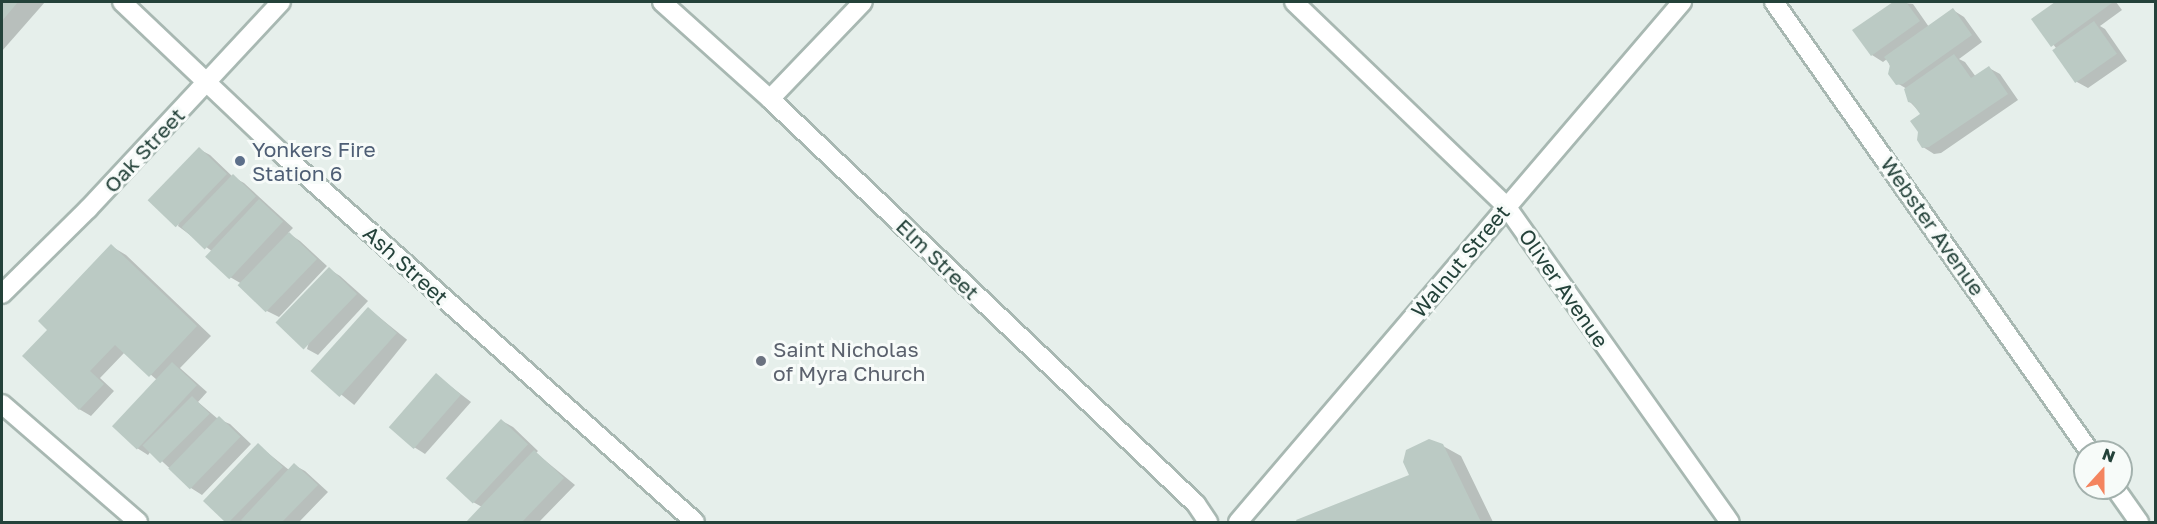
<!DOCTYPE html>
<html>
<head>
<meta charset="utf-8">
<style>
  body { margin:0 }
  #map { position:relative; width:2157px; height:524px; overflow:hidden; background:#e6efeb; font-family:"Golos Text",sans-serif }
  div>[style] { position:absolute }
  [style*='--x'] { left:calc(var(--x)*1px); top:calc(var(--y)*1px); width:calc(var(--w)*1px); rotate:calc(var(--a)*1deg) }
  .shadow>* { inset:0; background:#0003; transform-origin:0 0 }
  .building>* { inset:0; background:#bbcac4; transform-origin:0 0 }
  .roads { filter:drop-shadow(2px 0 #a8b8b2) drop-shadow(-2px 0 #a8b8b2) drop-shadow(0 2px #a8b8b2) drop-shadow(0 -2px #a8b8b2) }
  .street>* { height:18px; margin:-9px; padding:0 9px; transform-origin:9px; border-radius:9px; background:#fff }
  .secondary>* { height:18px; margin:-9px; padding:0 9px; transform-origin:9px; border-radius:9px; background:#fff }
  .dots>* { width:16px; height:16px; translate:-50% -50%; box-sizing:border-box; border:3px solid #f7fbf9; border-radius:50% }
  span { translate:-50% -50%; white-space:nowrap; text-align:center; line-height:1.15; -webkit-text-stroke:6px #f7fbf9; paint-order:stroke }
  .service-label { font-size:21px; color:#4e5e75 }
  .left { translate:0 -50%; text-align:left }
  .street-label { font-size:21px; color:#24423a }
  .worship-label { font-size:21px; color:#5b616d }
  .frame { position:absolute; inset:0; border:3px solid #24423a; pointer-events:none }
  .north { position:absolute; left:2073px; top:440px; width:60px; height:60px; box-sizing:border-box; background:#f7fbf9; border:2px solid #a3b1ad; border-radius:50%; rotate:21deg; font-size:16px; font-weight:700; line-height:24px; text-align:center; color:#24423a }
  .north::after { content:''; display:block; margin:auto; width:21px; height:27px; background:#f4845f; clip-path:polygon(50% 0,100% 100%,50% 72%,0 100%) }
</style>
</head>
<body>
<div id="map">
  <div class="shadow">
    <i style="clip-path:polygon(2px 2px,45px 2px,2px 51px)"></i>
    <i style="clip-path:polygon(1896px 2px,1913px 4px,1929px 27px,1953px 10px,1964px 17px,1982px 42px,1959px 59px,1965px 62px,1976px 77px,1989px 68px,2000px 74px,2018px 100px,1941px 153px,1934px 154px,1923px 147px,1922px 114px,1909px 101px,1907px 89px,1897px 83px,1887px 59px,1883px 62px,1872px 55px,1854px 31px)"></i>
    <i style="clip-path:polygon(2058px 2px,2116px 2px,2122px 10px,2100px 26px,2105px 29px,2127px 61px,2088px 88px,2077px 82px,2054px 50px,2056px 48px,2033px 19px)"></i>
    <i style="clip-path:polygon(199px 149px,210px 155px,233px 177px,244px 183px,293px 228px,288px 233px,300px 241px,327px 266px,279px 317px,267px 311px,242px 284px,230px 277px,213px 252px,178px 226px)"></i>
    <i style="clip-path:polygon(111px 246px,126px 255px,211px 336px,180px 368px,207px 392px,198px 402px,218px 419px,230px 424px,251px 444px,202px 495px,191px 488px,151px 451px,148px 455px,137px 448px,113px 426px,157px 380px,125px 352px,100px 378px,114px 391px,91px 416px,79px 409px,49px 330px)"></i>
    <i style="clip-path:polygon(329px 269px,340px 276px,368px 301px,318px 355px,307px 349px)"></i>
    <i style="left:369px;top:309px;width:49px;height:84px;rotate:39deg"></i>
    <i style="clip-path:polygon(436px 375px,471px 402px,425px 454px,414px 447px)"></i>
    <i style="clip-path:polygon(502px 421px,513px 427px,538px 451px,536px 453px,575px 485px,539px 522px,468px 522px,482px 507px,473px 502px)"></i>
    <i style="clip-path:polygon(258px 445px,289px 470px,294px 465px,305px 471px,328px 492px,299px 522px,228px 522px,205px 501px)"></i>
    <i style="clip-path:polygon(1443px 446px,1461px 456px,1493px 522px,1299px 522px,1411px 476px)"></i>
  </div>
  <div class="building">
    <i style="clip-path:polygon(2px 2px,18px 2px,2px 21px)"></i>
    <i style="clip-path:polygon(1893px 2px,1906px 2px,1920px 21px,1871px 56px,1852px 30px)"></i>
    <i style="clip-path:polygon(2055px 2px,2110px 2px,2112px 3px,2051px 47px,2031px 19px)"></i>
    <i style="clip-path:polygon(1953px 8px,1972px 35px,1903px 84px,1896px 85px,1888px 74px,1890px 65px,1884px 57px)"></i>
    <i style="left:2094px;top:21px;width:40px;height:51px;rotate:55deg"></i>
    <i style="clip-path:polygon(1954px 54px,1971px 78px,1989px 66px,2008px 94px,1929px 147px,1922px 148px,1917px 140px,1918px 132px,1910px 121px,1920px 114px,1912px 103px,1908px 102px,1904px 89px)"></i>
    <i style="left:199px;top:147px;width:39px;height:74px;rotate:44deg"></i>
    <i style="left:233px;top:174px;width:32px;height:74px;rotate:44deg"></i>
    <i style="left:259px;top:199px;width:33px;height:79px;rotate:43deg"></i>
    <i style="left:289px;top:232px;width:39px;height:74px;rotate:44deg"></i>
    <i style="clip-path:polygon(111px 244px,197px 326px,149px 377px,115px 345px,90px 371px,104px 384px,79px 410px,22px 356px,47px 330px,38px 321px)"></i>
    <i style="left:329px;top:267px;width:39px;height:77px;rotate:44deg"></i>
    <i style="left:368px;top:307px;width:39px;height:86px;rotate:42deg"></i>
    <i style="left:172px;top:362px;width:34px;height:88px;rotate:43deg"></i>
    <i style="left:436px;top:373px;width:33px;height:72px;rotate:41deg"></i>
    <i style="left:192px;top:396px;width:25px;height:70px;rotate:45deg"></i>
    <i style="left:219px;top:416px;width:30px;height:73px;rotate:44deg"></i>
    <i style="left:501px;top:419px;width:37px;height:81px;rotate:43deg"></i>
    <i style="clip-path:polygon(1429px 439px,1443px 444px,1481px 522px,1297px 522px,1296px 520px,1409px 475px,1403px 462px,1406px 450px)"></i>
    <i style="clip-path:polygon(258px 443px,283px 467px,229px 522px,225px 522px,203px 501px)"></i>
    <i style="clip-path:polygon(534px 450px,564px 478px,522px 522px,466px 522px)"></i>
    <i style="clip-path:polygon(294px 463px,318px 485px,282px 522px,244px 522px,241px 520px)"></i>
  </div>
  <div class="roads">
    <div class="street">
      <i style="--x:122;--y:2;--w:221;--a:43.5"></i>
      <i style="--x:282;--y:154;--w:553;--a:41.7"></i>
      <i style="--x:1294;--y:2;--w:294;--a:43.9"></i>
      <i style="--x:1506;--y:206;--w:387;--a:54.7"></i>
      <i style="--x:1774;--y:2;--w:550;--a:54.92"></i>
      <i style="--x:770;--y:99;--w:134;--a:-46.2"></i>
      <i style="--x:2;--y:294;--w:121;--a:-44.7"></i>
      <i style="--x:88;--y:209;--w:283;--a:-47"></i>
      <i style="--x:2;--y:404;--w:180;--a:40.9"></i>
      <i style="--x:2115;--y:488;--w:42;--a:54.8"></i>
    </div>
    <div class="secondary">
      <i style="--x:662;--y:2;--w:145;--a:41.9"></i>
      <i style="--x:770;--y:99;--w:588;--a:43.55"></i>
      <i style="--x:1196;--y:504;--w:22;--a:56"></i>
      <i style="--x:1238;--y:522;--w:684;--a:-49.51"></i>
    </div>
  </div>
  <div class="dots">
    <i style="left:240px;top:161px;background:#5c6f8a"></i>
    <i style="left:761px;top:361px;background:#6b7280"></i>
  </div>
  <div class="service-label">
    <span class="left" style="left:252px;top:161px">Yonkers Fire<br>Station 6</span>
  </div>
  <div class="street-label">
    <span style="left:144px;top:150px;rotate:-47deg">Oak Street</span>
    <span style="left:1933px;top:226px;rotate:55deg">Webster Avenue</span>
    <span style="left:938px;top:259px;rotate:44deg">Elm Street</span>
    <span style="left:1460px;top:261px;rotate:-50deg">Walnut Street</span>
    <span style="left:406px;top:265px;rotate:42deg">Ash Street</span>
    <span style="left:1564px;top:288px;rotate:55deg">Oliver Avenue</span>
  </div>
  <div class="worship-label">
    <span class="left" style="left:773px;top:361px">Saint Nicholas<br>of Myra Church</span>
  </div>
  <div class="frame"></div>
  <div class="north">N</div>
</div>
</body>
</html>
